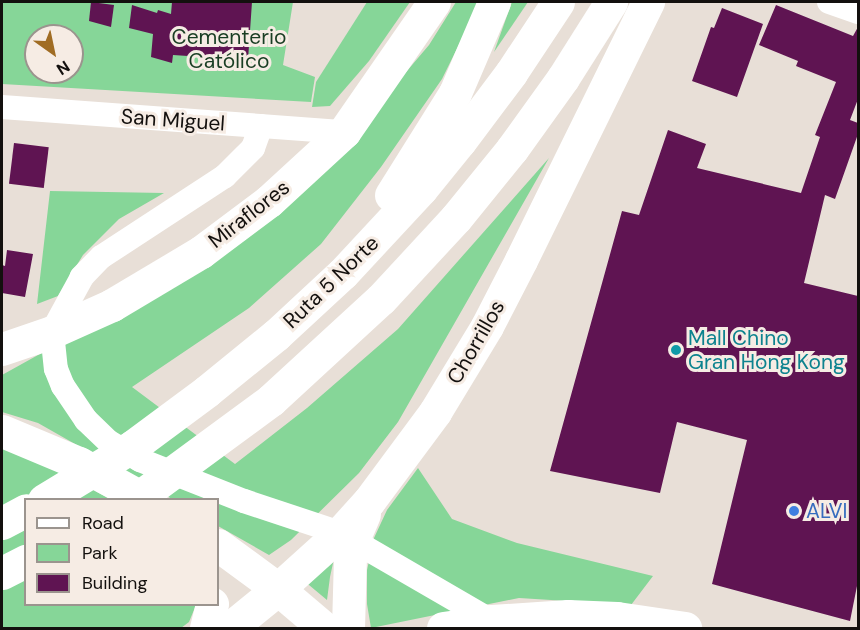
<!DOCTYPE html>
<html>
<head>
<meta charset="utf-8">
<style>
  body { margin:0 }
  #map { position:relative; width:860px; height:630px; overflow:hidden; background:#e8dfd7; font-family:"DM Sans",sans-serif }
  div>[style] { position:absolute }
  [style*='--x'] { left:calc(var(--x)*1px); top:calc(var(--y)*1px); width:calc(var(--w)*1px); rotate:calc(var(--a)*1deg) }
  .green>* { inset:0; background:#86d698 }
  .building>* { inset:0; background:#5f1452; transform-origin:0 0 }
  .street>* { height:24px; margin:-12px; padding:0 12px; transform-origin:12px; border-radius:12px; background:#fff }
  .secondary>* { height:33px; margin:-16.5px; padding:0 16.5px; transform-origin:16.5px; border-radius:16.5px; background:#fff }
  .highway>* { height:33px; margin:-16.5px; padding:0 16.5px; transform-origin:16.5px; border-radius:16.5px; background:#fff }
  .dots>* { width:16px; height:16px; translate:-50% -50%; box-sizing:border-box; border:3px solid #f6ece4; border-radius:50% }
  span { translate:-50% -50%; white-space:nowrap; text-align:center; line-height:1.15; -webkit-text-stroke:6px #f6ece4; paint-order:stroke }
  .park-label { font-size:21px; color:#193e23 }
  .street-label { font-size:21px; color:#13100e }
  .culture-label { font-size:21px; color:#0d838f }
  .left { translate:0 -50%; text-align:left }
  .shop-label { font-size:21px; color:#366cbe }
  .frame { position:absolute; inset:0; border:3px solid #13100e; pointer-events:none }
  .legend { position:absolute; left:24px; top:498px; width:195px; height:108px; box-sizing:border-box; background:#f6ece4; border:2px solid #9b948e; margin:0; padding:8px 10px; list-style:none; font-size:18px; color:#13100e }
  .legend li { display:flex; align-items:center; gap:12px; height:30px }
  .legend b { width:30px; border:2px solid #9b948e }
  .north { position:absolute; left:24px; top:24px; width:60px; height:60px; box-sizing:border-box; background:#f6ece4; border:2px solid #9b948e; border-radius:50%; rotate:147deg; font-size:16px; font-weight:700; line-height:24px; text-align:center; color:#13100e }
  .north::after { content:''; display:block; margin:auto; width:21px; height:27px; background:#a06c23; clip-path:polygon(50% 0,100% 100%,50% 72%,0 100%) }
</style>
</head>
<body>
<div id="map">
  <div class="green">
    <i style="clip-path:polygon(evenodd,2px 2px,293px 2px,283px 65px,315px 77px,311px 102px,2px 84px,2px 2px,36px 36px,72px 36px,72px 72px,36px 72px,36px 36px)"></i>
    <i style="clip-path:polygon(367px 2px,410px 2px,369px 61px,330px 106px,312px 107px,316px 82px)"></i>
    <i style="clip-path:polygon(456px 2px,480px 2px,442px 79px,381px 167px,321px 244px,249px 308px,132px 387px,235px 464px,307px 408px,398px 329px,549px 158px,398px 422px,359px 473px,291px 540px,269px 555px,218px 526px,218px 500px,172px 499px,38px 423px,2px 412px,2px 375px,103px 319px,362px 124px,429px 45px)"></i>
    <i style="clip-path:polygon(512px 2px,528px 2px,494px 52px)"></i>
    <i style="clip-path:polygon(50px 191px,164px 193px,119px 219px,83px 255px,58px 296px,37px 304px)"></i>
    <i style="clip-path:polygon(2px 447px,63px 474px,110px 499px,26px 500px,26px 604px,196px 605px,189px 622px,181px 628px,2px 628px)"></i>
    <i style="clip-path:polygon(418px 468px,452px 519px,517px 543px,653px 576px,631px 605px,519px 598px,371px 628px,367px 604px,367px 570px,374px 538px,387px 510px)"></i>
    <i style="clip-path:polygon(335px 554px,330px 577px,327px 600px,303px 580px)"></i>
  </div>
  <div class="building">
    <i style="clip-path:polygon(91px 2px,114px 5px,111px 27px,89px 21px)"></i>
    <i style="clip-path:polygon(172px 2px,252px 2px,248px 60px,173px 55px,172px 63px,151px 57px,153px 34px,129px 28px,132px 5px,157px 13px,158px 10px,171px 14px)"></i>
    <i style="clip-path:polygon(776px 5px,853px 36px,858px 27px,858px 99px,850px 120px,858px 123px,858px 134px,835px 199px,825px 195px,804px 283px,858px 296px,858px 581px,850px 621px,712px 584px,747px 440px,677px 422px,660px 493px,550px 471px,622px 211px,639px 215px,668px 130px,706px 144px,697px 168px,801px 193px,820px 137px,815px 135px,836px 82px,796px 66px,798px 61px,759px 45px)"></i>
    <i style="clip-path:polygon(722px 8px,763px 24px,737px 97px,692px 81px,711px 27px,714px 28px)"></i>
    <i style="left:14px;top:143px;width:35px;height:41px;rotate:7deg"></i>
    <i style="clip-path:polygon(7px 250px,33px 254px,25px 297px,2px 293px,2px 265px,5px 266px)"></i>
  </div>
  <div class="street">
    <i style="--x:829;--y:2;--w:31;--a:19"></i>
    <i style="--x:2;--y:107;--w:343;--a:4.2"></i>
    <i style="--x:261;--y:126;--w:23;--a:110"></i>
    <i style="--x:253;--y:148;--w:40;--a:135"></i>
    <i style="--x:225;--y:176;--w:148;--a:146.8"></i>
    <i style="--x:101;--y:257;--w:28;--a:134"></i>
    <i style="--x:82;--y:277;--w:63;--a:118.6"></i>
    <i style="--x:52;--y:332;--w:37;--a:84"></i>
    <i style="--x:56;--y:369;--w:18;--a:68"></i>
    <i style="--x:63;--y:386;--w:41;--a:55.9"></i>
    <i style="--x:86;--y:420;--w:32;--a:44"></i>
    <i style="--x:109;--y:442;--w:36;--a:30"></i>
    <i style="--x:140;--y:460;--w:112;--a:21.5"></i>
    <i style="--x:244;--y:501;--w:101;--a:18.4"></i>
    <i style="--x:340;--y:533;--w:176;--a:30.1"></i>
  </div>
  <div class="secondary">
    <i style="--x:2;--y:349;--w:53;--a:-18.8"></i>
    <i style="--x:52;--y:332;--w:66;--a:-24.2"></i>
    <i style="--x:112;--y:305;--w:104;--a:-30.8"></i>
    <i style="--x:201;--y:252;--w:85;--a:-36.9"></i>
    <i style="--x:269;--y:201;--w:102;--a:-42.6"></i>
    <i style="--x:344;--y:132;--w:158;--a:-55.3"></i>
    <i style="--x:2;--y:431;--w:83;--a:22.6"></i>
    <i style="--x:79;--y:463;--w:77;--a:28.9"></i>
    <i style="--x:218;--y:545;--w:74;--a:36.3"></i>
    <i style="--x:278;--y:589;--w:60;--a:40.3"></i>
    <i style="--x:206;--y:628;--w:25;--a:-76"></i>
    <i style="--x:230;--y:628;--w:62;--a:-39.1"></i>
    <i style="--x:278;--y:589;--w:84;--a:-42.1"></i>
    <i style="--x:340;--y:533;--w:43;--a:-47.8"></i>
    <i style="--x:369;--y:501;--w:111;--a:-53.4"></i>
    <i style="--x:435;--y:412;--w:100;--a:-58.8"></i>
    <i style="--x:487;--y:326;--w:74;--a:-62.7"></i>
    <i style="--x:521;--y:260;--w:288;--a:-63.8"></i>
    <i style="--x:348;--y:628;--w:70;--a:-88.4"></i>
    <i style="--x:350;--y:558;--w:18;--a:-81"></i>
    <i style="--x:353;--y:540;--w:28;--a:-67"></i>
    <i style="--x:443;--y:628;--w:49;--a:-8.1"></i>
    <i style="--x:492;--y:621;--w:76;--a:-3.8"></i>
    <i style="--x:568;--y:616;--w:49;--a:2.3"></i>
    <i style="--x:617;--y:618;--w:69;--a:8.4"></i>
  </div>
  <div class="highway">
    <i style="--x:391;--y:195;--w:120;--a:-57.9"></i>
    <i style="--x:455;--y:93;--w:99;--a:-66.8"></i>
    <i style="--x:44;--y:500;--w:104;--a:-31.2"></i>
    <i style="--x:133;--y:446;--w:92;--a:-36.6"></i>
    <i style="--x:207;--y:391;--w:89;--a:-39.1"></i>
    <i style="--x:276;--y:335;--w:91;--a:-42.8"></i>
    <i style="--x:343;--y:273;--w:115;--a:-47.1"></i>
    <i style="--x:421;--y:189;--w:62;--a:-50.9"></i>
    <i style="--x:460;--y:141;--w:85;--a:-53.1"></i>
    <i style="--x:511;--y:73;--w:85;--a:-56.5"></i>
    <i style="--x:135;--y:500;--w:169;--a:-36.3"></i>
    <i style="--x:271;--y:400;--w:149;--a:-42.6"></i>
    <i style="--x:381;--y:299;--w:110;--a:-47.2"></i>
    <i style="--x:456;--y:218;--w:89;--a:-50.9"></i>
    <i style="--x:512;--y:149;--w:87;--a:-54.3"></i>
    <i style="--x:563;--y:78;--w:90;--a:-57.7"></i>
    <i style="--x:2;--y:523;--w:27;--a:-28"></i>
    <i style="--x:2;--y:573;--w:27;--a:-27"></i>
  </div>
  <div class="dots">
    <i style="left:676px;top:350px;background:#0f9aa8"></i>
    <i style="left:794px;top:511px;background:#3f7fe0"></i>
  </div>
  <div class="park-label">
    <span style="left:229px;top:49px">Cementerio<br>Católico</span>
  </div>
  <div class="street-label">
    <span style="left:173px;top:120px;rotate:4deg">San Miguel</span>
    <span style="left:249px;top:214px;rotate:-38deg">Miraflores</span>
    <span style="left:331px;top:282px;rotate:-44deg">Ruta 5 Norte</span>
    <span style="left:476px;top:342px;rotate:-60deg">Chorrillos</span>
  </div>
  <div class="culture-label">
    <span class="left" style="left:688px;top:350px">Mall Chino<br>Gran Hong Kong</span>
  </div>
  <div class="shop-label">
    <span class="left" style="left:806px;top:511px">ALVI</span>
  </div>
  <div class="frame"></div>
  <ul class="legend">
  <li><b style="height:8px;background:#fff"></b>Road</li>
  <li><b style="height:16px;background:#86d698"></b>Park</li>
  <li><b style="height:16px;background:#5f1452"></b>Building</li>
  </ul>
  <div class="north">N</div>
</div>
</body>
</html>
